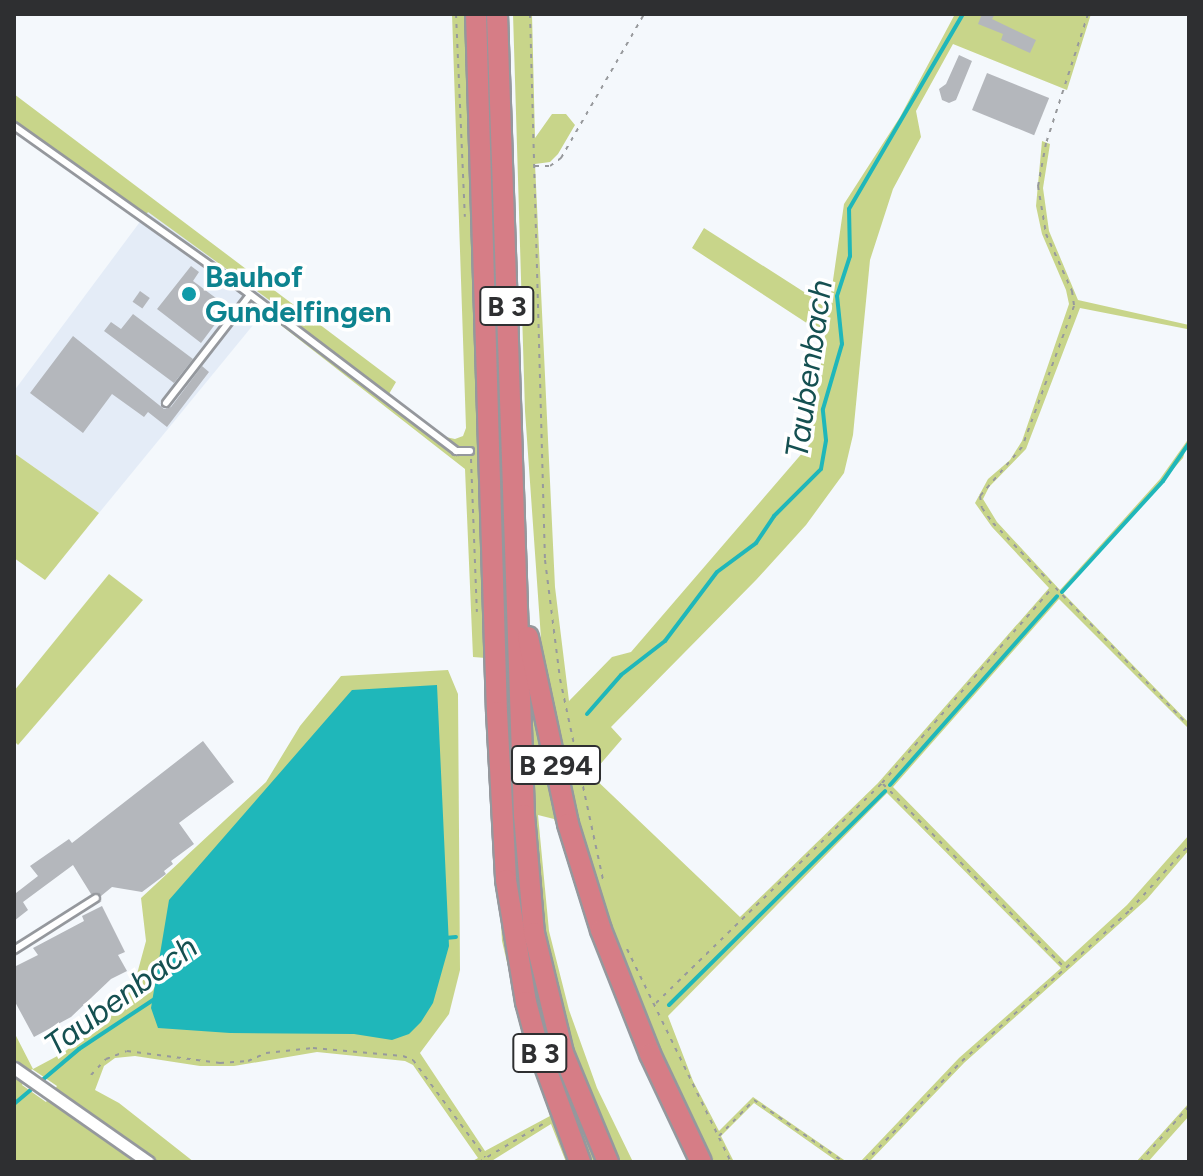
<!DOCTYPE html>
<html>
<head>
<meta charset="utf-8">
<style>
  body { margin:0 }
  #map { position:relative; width:1203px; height:1176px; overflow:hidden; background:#f4f8fc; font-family:Figtree,sans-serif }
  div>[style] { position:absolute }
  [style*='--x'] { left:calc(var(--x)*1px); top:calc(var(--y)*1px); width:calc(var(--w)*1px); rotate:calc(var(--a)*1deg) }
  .built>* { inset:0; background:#e4ecf7 }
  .green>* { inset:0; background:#c8d58a }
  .water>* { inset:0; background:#1fb7ba }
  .stream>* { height:4px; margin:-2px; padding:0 2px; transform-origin:2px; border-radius:2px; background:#1fb7ba }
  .building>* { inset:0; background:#b4b7bc; transform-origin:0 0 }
  .path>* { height:2px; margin-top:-1px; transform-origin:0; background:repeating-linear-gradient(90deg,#97999c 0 4px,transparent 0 10px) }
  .roads { filter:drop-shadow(2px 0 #95989d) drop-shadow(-2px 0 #95989d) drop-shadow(0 2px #95989d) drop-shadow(0 -2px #95989d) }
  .lane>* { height:6px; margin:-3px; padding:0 3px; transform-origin:3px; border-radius:3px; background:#fff }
  .street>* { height:11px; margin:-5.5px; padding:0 5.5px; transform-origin:5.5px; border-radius:5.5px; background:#fff }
  .highway>* { height:20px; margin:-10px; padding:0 10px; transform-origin:10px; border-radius:10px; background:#d67d86 }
  .dots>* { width:22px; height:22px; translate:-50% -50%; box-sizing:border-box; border:4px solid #fff; border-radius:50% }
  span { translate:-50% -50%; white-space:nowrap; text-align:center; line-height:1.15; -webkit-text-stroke:7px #fff; paint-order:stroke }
  .shield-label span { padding:2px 6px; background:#fff; border:2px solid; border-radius:6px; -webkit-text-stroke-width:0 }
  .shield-label { font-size:28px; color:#2e2f31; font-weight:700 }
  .culture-label { font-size:30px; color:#0d838f; font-weight:700 }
  .left { translate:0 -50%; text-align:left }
  .water-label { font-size:32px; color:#155051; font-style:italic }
  .frame { position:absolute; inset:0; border:16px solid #2e2f31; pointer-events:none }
</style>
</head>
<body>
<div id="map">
  <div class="built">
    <i style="clip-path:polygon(148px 211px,272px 302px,99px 513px,14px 453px,14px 391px)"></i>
  </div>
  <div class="green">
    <i style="clip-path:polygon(evenodd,452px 14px,467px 14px,513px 890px,482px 14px,489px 14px,525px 670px,543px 667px,525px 411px,513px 14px,532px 14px,535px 138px,552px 114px,566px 114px,575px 125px,558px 154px,550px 162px,535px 164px,555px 587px,569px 701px,612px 657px,631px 652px,810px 444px,825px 335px,692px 248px,704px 228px,829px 308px,844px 204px,900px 117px,955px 14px,1091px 14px,1067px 90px,953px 44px,916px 111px,921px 137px,893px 189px,870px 260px,853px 435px,844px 473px,806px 525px,756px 580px,611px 727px,622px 739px,591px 775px,740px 917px,878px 783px,1049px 588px,992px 527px,975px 503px,988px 479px,1010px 460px,1022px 441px,1069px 304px,1066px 290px,1042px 234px,1036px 206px,1042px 141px,1050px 144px,1043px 188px,1049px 231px,1078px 300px,1189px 325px,1189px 335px,1187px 329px,1080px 308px,1026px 449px,989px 487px,983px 499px,997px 522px,1060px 590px,1160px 479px,1189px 438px,1183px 458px,1063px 593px,1189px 723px,1189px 729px,1059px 599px,893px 787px,1065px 962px,1127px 905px,1189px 835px,1189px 850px,1147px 899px,964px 1063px,869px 1162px,860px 1162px,959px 1058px,1061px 968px,887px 793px,668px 1016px,693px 1081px,719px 1131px,753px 1097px,847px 1162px,838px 1162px,754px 1103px,721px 1136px,734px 1162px,689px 1162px,613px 991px,554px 819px,538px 815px,549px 931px,569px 1010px,597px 1088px,633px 1162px,566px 1162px,551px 1124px,490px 1162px,471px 1162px,478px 1158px,413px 1065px,405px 1061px,317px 1052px,234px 1066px,200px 1066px,135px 1056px,115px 1058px,104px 1066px,95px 1090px,119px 1103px,194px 1162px,14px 1162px,14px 1032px,33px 1069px,63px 1053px,114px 1013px,134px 985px,146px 941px,141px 898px,266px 782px,300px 726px,341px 676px,448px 670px,458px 694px,460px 970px,449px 1014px,420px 1053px,485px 1151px,550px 1116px,523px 1031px,502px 941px,486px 658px,473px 657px,465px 469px,264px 312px,272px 302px,148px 212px,141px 222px,14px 131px,14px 94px,396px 382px,389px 394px,441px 436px,455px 439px,463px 436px,466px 428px,452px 14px,32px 1069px,57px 1086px,46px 1102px,22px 1085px,32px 1069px)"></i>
    <i style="clip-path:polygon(14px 453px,99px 513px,45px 580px,14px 558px)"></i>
    <i style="clip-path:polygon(109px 574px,143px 600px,18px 745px,14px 741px,14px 691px)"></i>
    <i style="clip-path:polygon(1189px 1103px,1189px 1116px,1155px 1154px,1148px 1162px,1136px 1162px)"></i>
  </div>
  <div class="water">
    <i style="clip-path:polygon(437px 685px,449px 946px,433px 1003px,421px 1022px,409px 1034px,392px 1040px,354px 1034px,230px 1033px,158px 1028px,151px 1008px,169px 900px,352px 690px)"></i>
  </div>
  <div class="stream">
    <i style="--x:1062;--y:592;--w:150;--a:-47.7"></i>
    <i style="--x:1163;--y:481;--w:46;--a:-55.6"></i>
    <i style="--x:587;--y:714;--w:52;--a:-48.9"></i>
    <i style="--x:621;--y:675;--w:56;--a:-37.7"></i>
    <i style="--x:665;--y:641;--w:86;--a:-53"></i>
    <i style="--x:717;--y:572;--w:49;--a:-36.6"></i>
    <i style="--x:756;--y:543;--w:32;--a:-56"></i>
    <i style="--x:774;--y:516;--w:66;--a:-45"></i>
    <i style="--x:821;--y:469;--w:29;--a:-80"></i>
    <i style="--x:826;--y:440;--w:31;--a:-96"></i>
    <i style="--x:823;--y:409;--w:68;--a:-73.7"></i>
    <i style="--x:842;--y:344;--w:48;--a:-95.9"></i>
    <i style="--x:837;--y:296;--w:42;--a:-72"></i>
    <i style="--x:850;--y:256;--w:47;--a:-91.2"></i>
    <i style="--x:849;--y:209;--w:226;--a:-59.7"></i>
    <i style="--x:890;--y:785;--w:252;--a:-48.5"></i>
    <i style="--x:445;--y:938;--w:11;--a:-5"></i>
    <i style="--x:669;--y:1005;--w:304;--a:-44.7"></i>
    <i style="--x:14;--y:1104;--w:85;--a:-40.2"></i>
    <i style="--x:79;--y:1049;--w:92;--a:-33.5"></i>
  </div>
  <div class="building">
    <i style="clip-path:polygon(982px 14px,995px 14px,992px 19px,1036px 40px,1030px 53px,1001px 40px,1003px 34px,978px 24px)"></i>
    <i style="clip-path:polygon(959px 55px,972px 61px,956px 100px,949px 103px,942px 100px,939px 89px,946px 84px)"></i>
    <i style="left:987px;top:73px;width:67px;height:40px;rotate:22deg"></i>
    <i style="clip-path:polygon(191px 266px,199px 272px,193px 281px,228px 307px,201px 343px,157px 309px)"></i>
    <i style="left:140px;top:291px;width:12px;height:13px;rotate:35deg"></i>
    <i style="clip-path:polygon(133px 314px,193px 359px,174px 383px,104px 331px,111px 322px,121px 329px)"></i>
    <i style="clip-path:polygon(73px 336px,164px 409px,171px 407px,202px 366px,209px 372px,167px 427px,148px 412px,144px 417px,112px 394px,83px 433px,30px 393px)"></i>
    <i style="clip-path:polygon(203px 741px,234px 782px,179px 823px,194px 844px,171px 861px,173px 864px,164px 871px,166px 874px,142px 892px,112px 887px,101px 896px,91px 894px,73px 865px,23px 902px,28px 910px,14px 921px,14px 891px,16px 893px,38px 876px,30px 866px,69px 839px,72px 843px)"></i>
    <i style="clip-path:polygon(102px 906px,125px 952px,118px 955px,127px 971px,111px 979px,71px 1017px,34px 1037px,14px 1000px,14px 967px,38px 955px,33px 948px,84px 921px,82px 916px)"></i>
  </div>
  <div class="path">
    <i style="--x:456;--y:14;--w:203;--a:87.5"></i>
    <i style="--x:530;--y:14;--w:546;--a:88.43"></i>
    <i style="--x:545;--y:560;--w:120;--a:82.8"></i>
    <i style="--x:560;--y:679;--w:205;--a:77.9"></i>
    <i style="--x:1088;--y:14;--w:136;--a:108"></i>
    <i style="--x:1046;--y:143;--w:44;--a:100.5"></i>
    <i style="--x:1038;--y:186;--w:49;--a:80.5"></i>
    <i style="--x:1046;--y:234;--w:63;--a:65.5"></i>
    <i style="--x:1072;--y:291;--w:15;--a:82"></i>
    <i style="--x:1074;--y:306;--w:150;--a:110.2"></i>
    <i style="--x:1022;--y:447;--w:65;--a:130.6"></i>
    <i style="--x:980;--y:496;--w:12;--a:81"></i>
    <i style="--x:982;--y:508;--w:19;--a:54"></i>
    <i style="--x:993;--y:523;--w:282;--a:46"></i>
    <i style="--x:535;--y:166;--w:15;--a:0"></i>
    <i style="--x:550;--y:166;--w:14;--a:-36"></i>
    <i style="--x:561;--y:158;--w:166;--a:-60"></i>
    <i style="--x:471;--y:459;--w:153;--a:87.8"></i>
    <i style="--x:883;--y:784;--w:257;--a:45.3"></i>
    <i style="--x:627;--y:949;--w:237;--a:64"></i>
    <i style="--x:656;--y:1003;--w:315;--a:-44.2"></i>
    <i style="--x:882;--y:783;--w:259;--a:-48.9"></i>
    <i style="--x:91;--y:1075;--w:22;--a:-47"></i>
    <i style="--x:106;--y:1059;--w:22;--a:-21"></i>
    <i style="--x:127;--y:1051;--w:94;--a:7.4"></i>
    <i style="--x:220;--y:1063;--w:28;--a:-4"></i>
    <i style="--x:248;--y:1061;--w:20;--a:-24"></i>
    <i style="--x:266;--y:1053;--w:47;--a:-6.1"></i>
    <i style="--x:313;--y:1048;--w:90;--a:5.1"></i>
    <i style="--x:403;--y:1056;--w:11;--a:22"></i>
    <i style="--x:413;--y:1060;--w:121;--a:53.4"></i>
    <i style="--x:719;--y:1136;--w:50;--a:-45.8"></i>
    <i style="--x:754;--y:1100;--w:109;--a:34.6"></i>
    <i style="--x:479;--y:1162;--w:78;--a:-30.8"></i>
    <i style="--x:865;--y:1162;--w:140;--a:-46.2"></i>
    <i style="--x:962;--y:1061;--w:226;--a:-41.9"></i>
    <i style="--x:1130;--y:910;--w:88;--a:-47.8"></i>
    <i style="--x:1140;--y:1162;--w:74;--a:-48.8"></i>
  </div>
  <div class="roads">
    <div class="lane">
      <i style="--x:14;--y:126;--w:271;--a:35.4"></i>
      <i style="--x:235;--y:283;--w:278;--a:37.2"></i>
      <i style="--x:456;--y:451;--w:14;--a:0"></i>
      <i style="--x:166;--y:403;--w:137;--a:-52.1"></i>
      <i style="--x:14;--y:950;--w:97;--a:-32.4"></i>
    </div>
    <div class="street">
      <i style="--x:14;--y:1068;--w:164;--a:35"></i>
    </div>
    <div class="highway">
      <i style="--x:476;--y:14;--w:698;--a:88.28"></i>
      <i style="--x:497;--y:712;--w:168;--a:86.9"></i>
      <i style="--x:506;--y:880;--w:124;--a:80.7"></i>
      <i style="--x:526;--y:1002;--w:47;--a:75.1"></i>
      <i style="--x:538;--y:1047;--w:122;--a:69.9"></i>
      <i style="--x:497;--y:14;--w:801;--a:88.07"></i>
      <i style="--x:524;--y:815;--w:118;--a:85.2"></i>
      <i style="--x:534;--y:933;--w:123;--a:76.4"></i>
      <i style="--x:563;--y:1053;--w:118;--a:67.6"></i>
      <i style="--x:528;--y:637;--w:191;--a:77.9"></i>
      <i style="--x:568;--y:824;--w:111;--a:72.7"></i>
      <i style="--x:601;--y:930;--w:133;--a:68.4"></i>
      <i style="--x:650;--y:1054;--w:119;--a:64.7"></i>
    </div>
  </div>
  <div class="dots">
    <i style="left:189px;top:294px;background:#0f9aa8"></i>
  </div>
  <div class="shield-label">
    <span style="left:507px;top:306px">B 3</span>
    <span style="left:556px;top:765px">B 294</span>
    <span style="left:540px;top:1053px">B 3</span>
  </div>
  <div class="culture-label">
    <span class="left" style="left:205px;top:294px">Bauhof<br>Gundelfingen</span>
  </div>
  <div class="water-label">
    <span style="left:809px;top:369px;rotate:-82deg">Taubenbach</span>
    <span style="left:121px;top:996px;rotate:-36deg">Taubenbach</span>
  </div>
  <div class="frame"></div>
</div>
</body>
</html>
